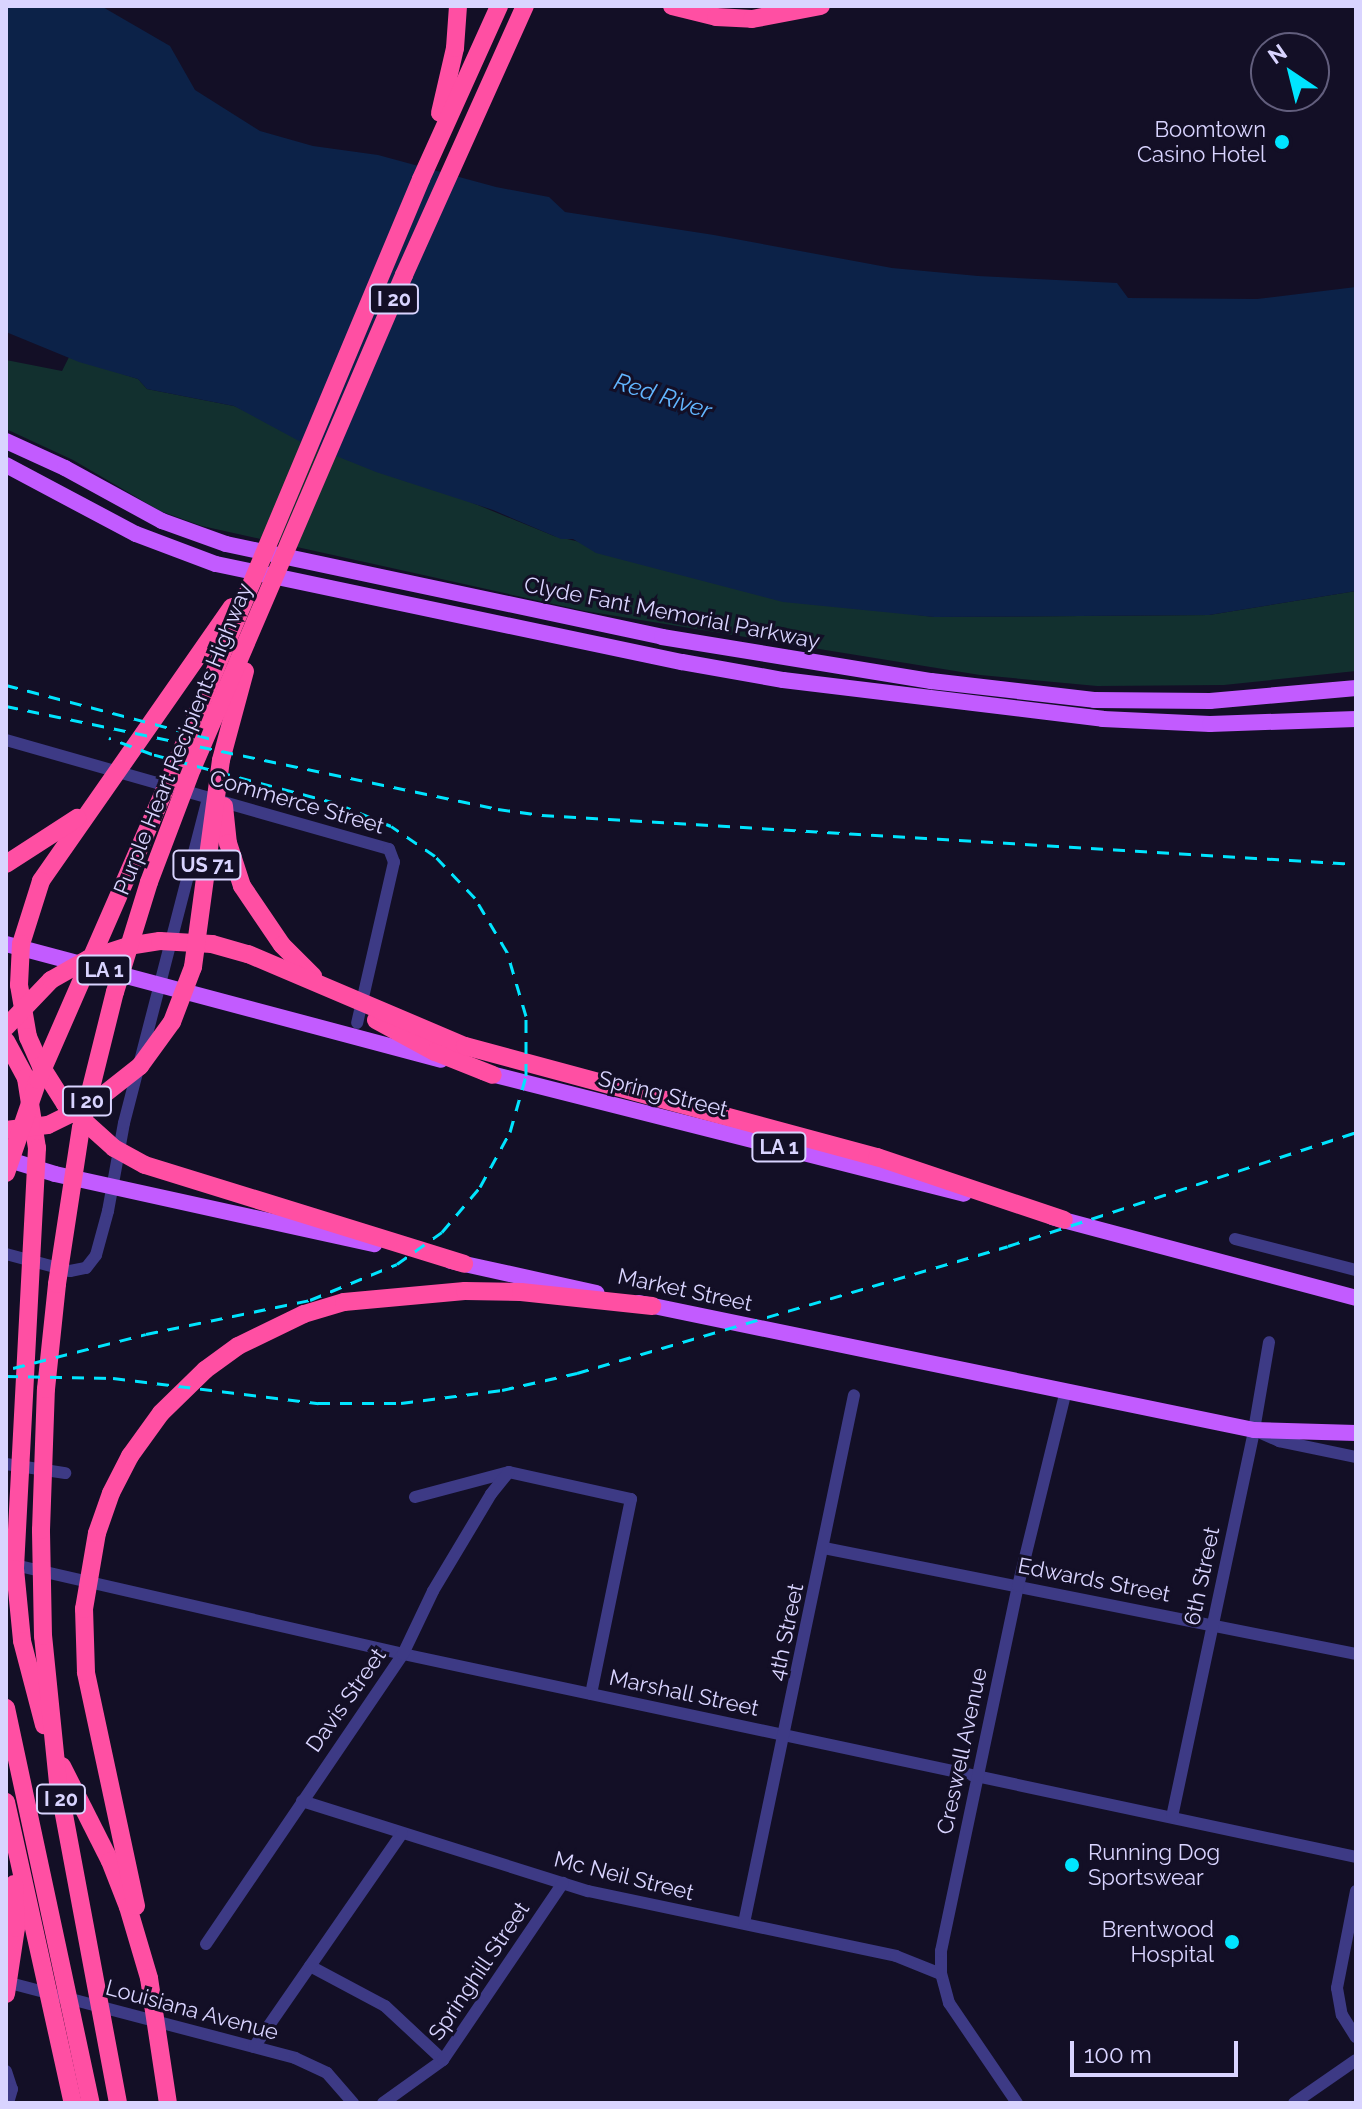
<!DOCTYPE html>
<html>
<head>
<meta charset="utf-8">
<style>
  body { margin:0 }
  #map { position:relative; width:1362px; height:2109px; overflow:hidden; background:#130f26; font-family:Raleway,sans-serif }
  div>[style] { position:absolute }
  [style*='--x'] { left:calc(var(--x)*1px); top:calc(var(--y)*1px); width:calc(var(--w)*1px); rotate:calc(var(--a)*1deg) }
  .green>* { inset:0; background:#12302f }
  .water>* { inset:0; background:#0c2248 }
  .minor>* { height:12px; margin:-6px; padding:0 6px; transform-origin:6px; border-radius:6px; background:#3d3a85 }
  .major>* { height:16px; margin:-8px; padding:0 8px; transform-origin:8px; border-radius:8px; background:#c25bff }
  .highway>* { height:18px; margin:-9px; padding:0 9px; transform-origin:9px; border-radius:9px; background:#ff4fa3 }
  .rail>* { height:3px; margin-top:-1.5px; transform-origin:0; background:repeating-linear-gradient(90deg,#00e5ff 0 12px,transparent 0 22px) }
  .dots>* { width:22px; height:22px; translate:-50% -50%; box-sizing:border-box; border:4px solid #130f26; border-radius:50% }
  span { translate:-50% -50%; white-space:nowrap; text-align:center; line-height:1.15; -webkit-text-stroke:6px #130f26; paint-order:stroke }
  .shield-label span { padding:2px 6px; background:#130f26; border:2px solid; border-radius:6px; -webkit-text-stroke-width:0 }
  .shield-label { font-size:20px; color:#d9d4ff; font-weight:700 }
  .poi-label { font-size:22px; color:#d9d4ff }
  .right { translate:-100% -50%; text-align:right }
  .left { translate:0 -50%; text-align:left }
  .street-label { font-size:22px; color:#d9d4ff }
  .water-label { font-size:24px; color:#62b6ff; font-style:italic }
  .frame { position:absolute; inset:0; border:8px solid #d9d4ff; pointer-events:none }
  .north { position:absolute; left:1250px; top:32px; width:80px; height:80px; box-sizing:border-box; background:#130f26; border:2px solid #625e7d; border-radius:50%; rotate:325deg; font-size:22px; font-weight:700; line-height:32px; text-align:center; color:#d9d4ff }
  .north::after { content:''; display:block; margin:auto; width:28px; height:36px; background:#00e5ff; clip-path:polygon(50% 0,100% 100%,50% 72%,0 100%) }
  .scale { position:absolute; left:1070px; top:2041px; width:168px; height:36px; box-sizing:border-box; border:4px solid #d9d4ff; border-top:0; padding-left:10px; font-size:24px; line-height:28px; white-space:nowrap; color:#d9d4ff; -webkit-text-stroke:6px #130f26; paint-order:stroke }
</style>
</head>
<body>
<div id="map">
  <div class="green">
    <i style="clip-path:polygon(69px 357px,138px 379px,147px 389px,234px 406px,554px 536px,871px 609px,934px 617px,1209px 615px,1356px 591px,1356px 671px,1224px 685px,1097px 686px,980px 675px,585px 611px,202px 526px,160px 511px,73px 460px,6px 429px,6px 360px,62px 371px)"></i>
  </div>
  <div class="water">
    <i style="clip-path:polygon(6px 6px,101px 6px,170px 46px,195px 90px,260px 131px,313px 146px,378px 155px,496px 187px,549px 197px,565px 212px,714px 235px,892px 268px,978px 276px,1117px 283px,1128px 298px,1257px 299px,1356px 287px,1356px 591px,1209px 615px,934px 617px,783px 602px,596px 553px,573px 539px,561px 539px,493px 510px,376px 472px,299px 441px,234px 406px,147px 389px,138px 379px,79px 362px,6px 332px)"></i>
  </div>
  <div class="minor">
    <i style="--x:6;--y:740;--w:398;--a:15.9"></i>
    <i style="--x:389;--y:849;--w:14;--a:69"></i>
    <i style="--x:394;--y:862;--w:165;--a:102.9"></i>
    <i style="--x:1235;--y:1239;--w:125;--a:14.4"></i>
    <i style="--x:6;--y:1254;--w:66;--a:14.9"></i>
    <i style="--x:70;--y:1271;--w:16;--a:-11"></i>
    <i style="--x:86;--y:1268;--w:16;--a:-52"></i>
    <i style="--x:96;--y:1255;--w:46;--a:-74.7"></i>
    <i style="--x:108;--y:1211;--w:89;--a:-79.7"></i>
    <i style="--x:124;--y:1123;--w:336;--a:-75.5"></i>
    <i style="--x:1261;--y:1433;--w:20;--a:24"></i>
    <i style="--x:1279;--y:1441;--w:79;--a:11.7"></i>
    <i style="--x:6;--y:1464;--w:60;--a:8.7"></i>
    <i style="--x:415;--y:1497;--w:97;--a:-14.9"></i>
    <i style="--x:509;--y:1472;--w:125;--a:12.5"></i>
    <i style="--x:631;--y:1499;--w:199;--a:101.6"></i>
    <i style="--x:824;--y:1548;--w:542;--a:11.27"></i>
    <i style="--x:6;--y:1563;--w:407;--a:12.9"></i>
    <i style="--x:403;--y:1654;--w:974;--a:12.02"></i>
    <i style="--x:302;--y:1801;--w:300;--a:17.5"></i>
    <i style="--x:588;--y:1891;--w:315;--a:11.9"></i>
    <i style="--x:896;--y:1956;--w:48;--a:21.8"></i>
    <i style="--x:1172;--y:1817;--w:396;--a:-78"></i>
    <i style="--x:1254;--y:1430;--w:89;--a:-80.3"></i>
    <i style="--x:1356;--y:1891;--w:99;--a:101.1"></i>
    <i style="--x:1337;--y:1988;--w:27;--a:80"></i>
    <i style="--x:1342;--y:2015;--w:26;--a:58"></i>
    <i style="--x:744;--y:1923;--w:539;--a:-78.23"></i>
    <i style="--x:206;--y:1944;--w:351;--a:-55.8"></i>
    <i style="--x:403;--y:1654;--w:70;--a:-64.5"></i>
    <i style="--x:433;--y:1591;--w:113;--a:-59.1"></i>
    <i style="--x:491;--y:1494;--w:28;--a:-51"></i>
    <i style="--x:310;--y:1966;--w:85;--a:28.1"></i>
    <i style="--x:385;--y:2006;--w:79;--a:43"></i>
    <i style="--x:6;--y:1982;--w:299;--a:14.7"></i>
    <i style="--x:295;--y:2058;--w:35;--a:25"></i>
    <i style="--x:327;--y:2073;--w:40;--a:49"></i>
    <i style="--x:254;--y:2047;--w:260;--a:-55.3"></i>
    <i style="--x:6;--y:2071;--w:19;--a:72"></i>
    <i style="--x:12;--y:2089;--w:15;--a:106"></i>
    <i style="--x:383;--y:2103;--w:74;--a:-35.6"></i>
    <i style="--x:443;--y:2060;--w:214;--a:-55.9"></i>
    <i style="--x:1017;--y:2103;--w:121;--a:-124.2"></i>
    <i style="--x:949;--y:2003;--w:30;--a:-105"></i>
    <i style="--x:941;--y:1974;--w:23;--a:-90"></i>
    <i style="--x:941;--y:1951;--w:373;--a:-78.1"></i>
    <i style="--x:1018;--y:1586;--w:201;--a:-76.2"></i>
    <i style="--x:1294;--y:2103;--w:75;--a:-34.7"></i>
  </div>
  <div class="major">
    <i style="--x:6;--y:441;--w:65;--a:24.6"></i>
    <i style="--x:65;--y:468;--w:111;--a:28.7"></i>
    <i style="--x:162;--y:521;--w:68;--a:19.8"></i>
    <i style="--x:226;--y:544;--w:446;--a:12"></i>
    <i style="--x:662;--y:637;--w:273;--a:9.3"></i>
    <i style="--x:931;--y:681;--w:164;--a:6.6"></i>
    <i style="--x:1094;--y:700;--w:116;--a:0.5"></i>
    <i style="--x:1210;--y:701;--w:147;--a:-5.1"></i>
    <i style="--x:6;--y:465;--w:147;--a:28"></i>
    <i style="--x:136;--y:534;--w:85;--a:20.6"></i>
    <i style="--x:216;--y:564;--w:476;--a:11.9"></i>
    <i style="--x:682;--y:662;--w:103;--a:10.1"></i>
    <i style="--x:783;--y:680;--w:322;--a:6.9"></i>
    <i style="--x:1103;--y:719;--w:107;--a:2.7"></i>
    <i style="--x:1210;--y:724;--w:146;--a:-2"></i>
    <i style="--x:6;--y:944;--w:450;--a:14.9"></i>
    <i style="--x:483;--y:1072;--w:496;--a:14.2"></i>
    <i style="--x:6;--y:1159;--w:51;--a:17"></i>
    <i style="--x:55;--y:1174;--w:327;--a:12.4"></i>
    <i style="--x:1052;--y:1217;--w:315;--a:14.9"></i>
    <i style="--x:451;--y:1261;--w:149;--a:12.4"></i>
    <i style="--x:639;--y:1303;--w:628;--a:11.67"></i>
    <i style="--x:1254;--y:1430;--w:102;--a:1.7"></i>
  </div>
  <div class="highway">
    <i style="--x:672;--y:6;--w:45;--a:14"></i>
    <i style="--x:716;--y:17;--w:36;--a:3"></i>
    <i style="--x:752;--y:19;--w:70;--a:-10.7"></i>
    <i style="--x:440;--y:113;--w:67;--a:-77"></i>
    <i style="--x:455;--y:48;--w:42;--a:-85.9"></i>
    <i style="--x:232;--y:607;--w:334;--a:124.9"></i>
    <i style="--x:41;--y:881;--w:66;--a:107.6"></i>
    <i style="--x:21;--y:944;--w:41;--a:92.8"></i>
    <i style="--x:19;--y:985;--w:53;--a:80.2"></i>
    <i style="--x:28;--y:1037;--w:32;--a:66"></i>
    <i style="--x:41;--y:1066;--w:45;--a:57.7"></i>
    <i style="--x:65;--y:1104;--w:66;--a:41.9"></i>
    <i style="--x:114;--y:1148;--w:35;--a:29"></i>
    <i style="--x:145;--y:1165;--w:334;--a:17.2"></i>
    <i style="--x:224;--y:806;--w:37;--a:84"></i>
    <i style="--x:228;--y:843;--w:45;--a:72"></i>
    <i style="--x:242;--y:886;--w:71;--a:55.9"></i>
    <i style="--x:282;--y:945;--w:44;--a:45"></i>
    <i style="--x:6;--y:864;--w:85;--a:-32.9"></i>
    <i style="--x:376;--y:1020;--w:67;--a:28.5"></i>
    <i style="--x:435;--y:1052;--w:62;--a:21.6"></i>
    <i style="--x:6;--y:1027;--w:65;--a:-46.2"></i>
    <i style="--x:51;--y:980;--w:43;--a:-29.6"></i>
    <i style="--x:88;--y:959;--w:42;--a:-18"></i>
    <i style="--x:128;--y:946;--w:32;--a:-9"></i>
    <i style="--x:160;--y:941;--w:52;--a:3.3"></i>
    <i style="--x:212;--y:944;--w:37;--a:16"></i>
    <i style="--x:248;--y:954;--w:236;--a:23"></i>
    <i style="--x:465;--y:1046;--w:427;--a:15.1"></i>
    <i style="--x:877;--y:1157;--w:197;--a:18.6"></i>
    <i style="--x:6;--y:1041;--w:42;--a:61.6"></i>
    <i style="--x:26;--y:1078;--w:71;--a:81.1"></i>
    <i style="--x:37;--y:1148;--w:422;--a:93"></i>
    <i style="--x:15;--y:1569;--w:72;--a:84.4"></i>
    <i style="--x:22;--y:1641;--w:87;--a:75.3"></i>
    <i style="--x:6;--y:1130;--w:42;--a:-6.8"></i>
    <i style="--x:48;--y:1125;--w:50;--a:-26.1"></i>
    <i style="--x:93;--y:1103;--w:60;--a:-38.2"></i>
    <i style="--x:140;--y:1066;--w:54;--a:-54"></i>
    <i style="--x:172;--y:1022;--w:59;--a:-69.1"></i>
    <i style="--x:193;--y:967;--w:209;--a:-82.3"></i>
    <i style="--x:221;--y:760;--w:92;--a:-74.9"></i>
    <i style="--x:6;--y:1173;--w:98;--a:-71"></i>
    <i style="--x:38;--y:1080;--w:330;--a:-66.4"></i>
    <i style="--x:170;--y:778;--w:649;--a:-67.26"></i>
    <i style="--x:421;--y:179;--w:190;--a:-65.7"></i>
    <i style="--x:6;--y:1708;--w:404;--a:77.9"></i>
    <i style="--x:62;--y:1766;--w:106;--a:63.2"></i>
    <i style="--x:110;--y:1861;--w:49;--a:68.6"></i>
    <i style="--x:128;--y:1907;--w:74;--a:73.5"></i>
    <i style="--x:149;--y:1978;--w:126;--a:81.4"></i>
    <i style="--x:6;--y:1802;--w:308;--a:77.5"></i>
    <i style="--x:136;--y:1906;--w:239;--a:-102.1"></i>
    <i style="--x:86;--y:1672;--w:63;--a:-91.8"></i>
    <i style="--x:84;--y:1609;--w:77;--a:-80.3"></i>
    <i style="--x:97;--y:1533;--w:42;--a:-70.7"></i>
    <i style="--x:111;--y:1493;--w:42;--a:-62.8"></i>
    <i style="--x:130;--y:1456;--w:53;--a:-54.2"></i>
    <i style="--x:161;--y:1413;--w:62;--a:-44.3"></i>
    <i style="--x:205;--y:1370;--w:41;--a:-36"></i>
    <i style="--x:238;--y:1346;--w:73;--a:-25.9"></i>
    <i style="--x:304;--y:1314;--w:42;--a:-16.7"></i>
    <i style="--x:344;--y:1302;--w:121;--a:-5.2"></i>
    <i style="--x:465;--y:1291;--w:56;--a:1"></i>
    <i style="--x:521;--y:1292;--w:132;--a:6.1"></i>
    <i style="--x:6;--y:1994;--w:67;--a:-81.4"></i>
    <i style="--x:16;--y:1928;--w:44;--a:-92.6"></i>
    <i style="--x:118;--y:2103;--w:326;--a:-100.6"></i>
    <i style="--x:58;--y:1783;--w:148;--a:-95.8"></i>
    <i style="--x:43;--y:1636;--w:106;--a:-91.1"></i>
    <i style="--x:41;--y:1530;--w:141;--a:-88"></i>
    <i style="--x:46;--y:1389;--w:106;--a:-84"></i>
    <i style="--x:57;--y:1284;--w:158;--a:-81.3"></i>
    <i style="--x:81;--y:1128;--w:140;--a:-76"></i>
    <i style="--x:115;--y:992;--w:115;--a:-72.8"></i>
    <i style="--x:149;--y:882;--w:121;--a:-69.2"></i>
    <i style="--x:192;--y:769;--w:538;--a:-66.77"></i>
    <i style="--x:404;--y:275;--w:295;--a:-65.8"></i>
  </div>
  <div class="rail">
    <i style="--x:6;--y:685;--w:220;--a:14.7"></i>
    <i style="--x:6;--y:706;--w:503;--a:11.82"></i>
    <i style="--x:498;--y:809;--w:44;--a:7.8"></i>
    <i style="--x:542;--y:815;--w:815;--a:3.44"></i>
    <i style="--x:13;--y:1368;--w:137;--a:-14.3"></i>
    <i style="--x:146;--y:1334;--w:167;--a:-11.7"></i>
    <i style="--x:310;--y:1300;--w:94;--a:-22.5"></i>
    <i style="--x:397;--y:1264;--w:55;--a:-35.4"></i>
    <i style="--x:442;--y:1232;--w:59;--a:-49.8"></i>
    <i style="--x:480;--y:1187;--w:63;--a:-61.4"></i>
    <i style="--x:510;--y:1132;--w:58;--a:-74.1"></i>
    <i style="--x:526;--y:1076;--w:60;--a:-90"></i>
    <i style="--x:526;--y:1016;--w:67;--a:-106.5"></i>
    <i style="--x:507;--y:952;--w:63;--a:-120.7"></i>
    <i style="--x:475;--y:898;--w:58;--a:-133.6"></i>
    <i style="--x:435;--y:856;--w:53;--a:-145.7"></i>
    <i style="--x:391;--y:826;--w:60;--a:-157.3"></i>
    <i style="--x:336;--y:803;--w:190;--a:-165.1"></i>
    <i style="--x:152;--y:754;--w:46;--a:-159.6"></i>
    <i style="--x:6;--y:1376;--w:107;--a:1.1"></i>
    <i style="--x:113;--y:1378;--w:207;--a:7"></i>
    <i style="--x:318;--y:1403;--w:83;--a:0"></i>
    <i style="--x:401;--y:1403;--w:102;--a:-7.3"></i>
    <i style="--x:502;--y:1390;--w:77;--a:-12.8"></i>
    <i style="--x:577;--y:1373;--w:449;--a:-16.4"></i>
    <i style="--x:1008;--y:1246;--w:366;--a:-18.1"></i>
  </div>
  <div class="dots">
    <i style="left:1282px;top:142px;background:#00e5ff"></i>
    <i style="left:1072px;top:1865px;background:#00e5ff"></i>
    <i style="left:1232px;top:1942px;background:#00e5ff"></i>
  </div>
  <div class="shield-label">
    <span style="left:394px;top:299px">I 20</span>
    <span style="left:207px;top:865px">US 71</span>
    <span style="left:104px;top:970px">LA 1</span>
    <span style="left:87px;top:1101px">I 20</span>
    <span style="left:779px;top:1147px">LA 1</span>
    <span style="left:61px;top:1799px">I 20</span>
  </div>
  <div class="poi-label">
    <span class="right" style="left:1266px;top:142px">Boomtown<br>Casino Hotel</span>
    <span class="left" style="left:1088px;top:1865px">Running Dog<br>Sportswear</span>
    <span class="right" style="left:1214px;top:1942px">Brentwood<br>Hospital</span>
  </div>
  <div class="street-label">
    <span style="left:672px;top:613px;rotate:11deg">Clyde Fant Memorial Parkway</span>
    <span style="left:183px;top:739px;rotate:-68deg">Purple Heart Recipients Highway</span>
    <span style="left:297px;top:802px;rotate:16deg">Commerce Street</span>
    <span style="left:663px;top:1094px;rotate:14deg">Spring Street</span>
    <span style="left:685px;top:1290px;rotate:12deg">Market Street</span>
    <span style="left:1202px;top:1576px;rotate:-78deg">6th Street</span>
    <span style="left:1094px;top:1580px;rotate:11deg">Edwards Street</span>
    <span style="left:786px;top:1632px;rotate:-78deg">4th Street</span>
    <span style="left:684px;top:1693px;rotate:12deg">Marshall Street</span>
    <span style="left:346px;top:1700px;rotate:-55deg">Davis Street</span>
    <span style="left:962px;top:1751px;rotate:-78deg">Creswell Avenue</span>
    <span style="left:624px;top:1876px;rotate:14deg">Mc Neil Street</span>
    <span style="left:479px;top:1971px;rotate:-56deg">Springhill Street</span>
    <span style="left:192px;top:2010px;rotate:15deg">Louisiana Avenue</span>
  </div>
  <div class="water-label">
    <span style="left:663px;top:396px;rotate:18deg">Red River</span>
  </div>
  <div class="frame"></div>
  <div class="north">N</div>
  <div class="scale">100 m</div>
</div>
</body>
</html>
